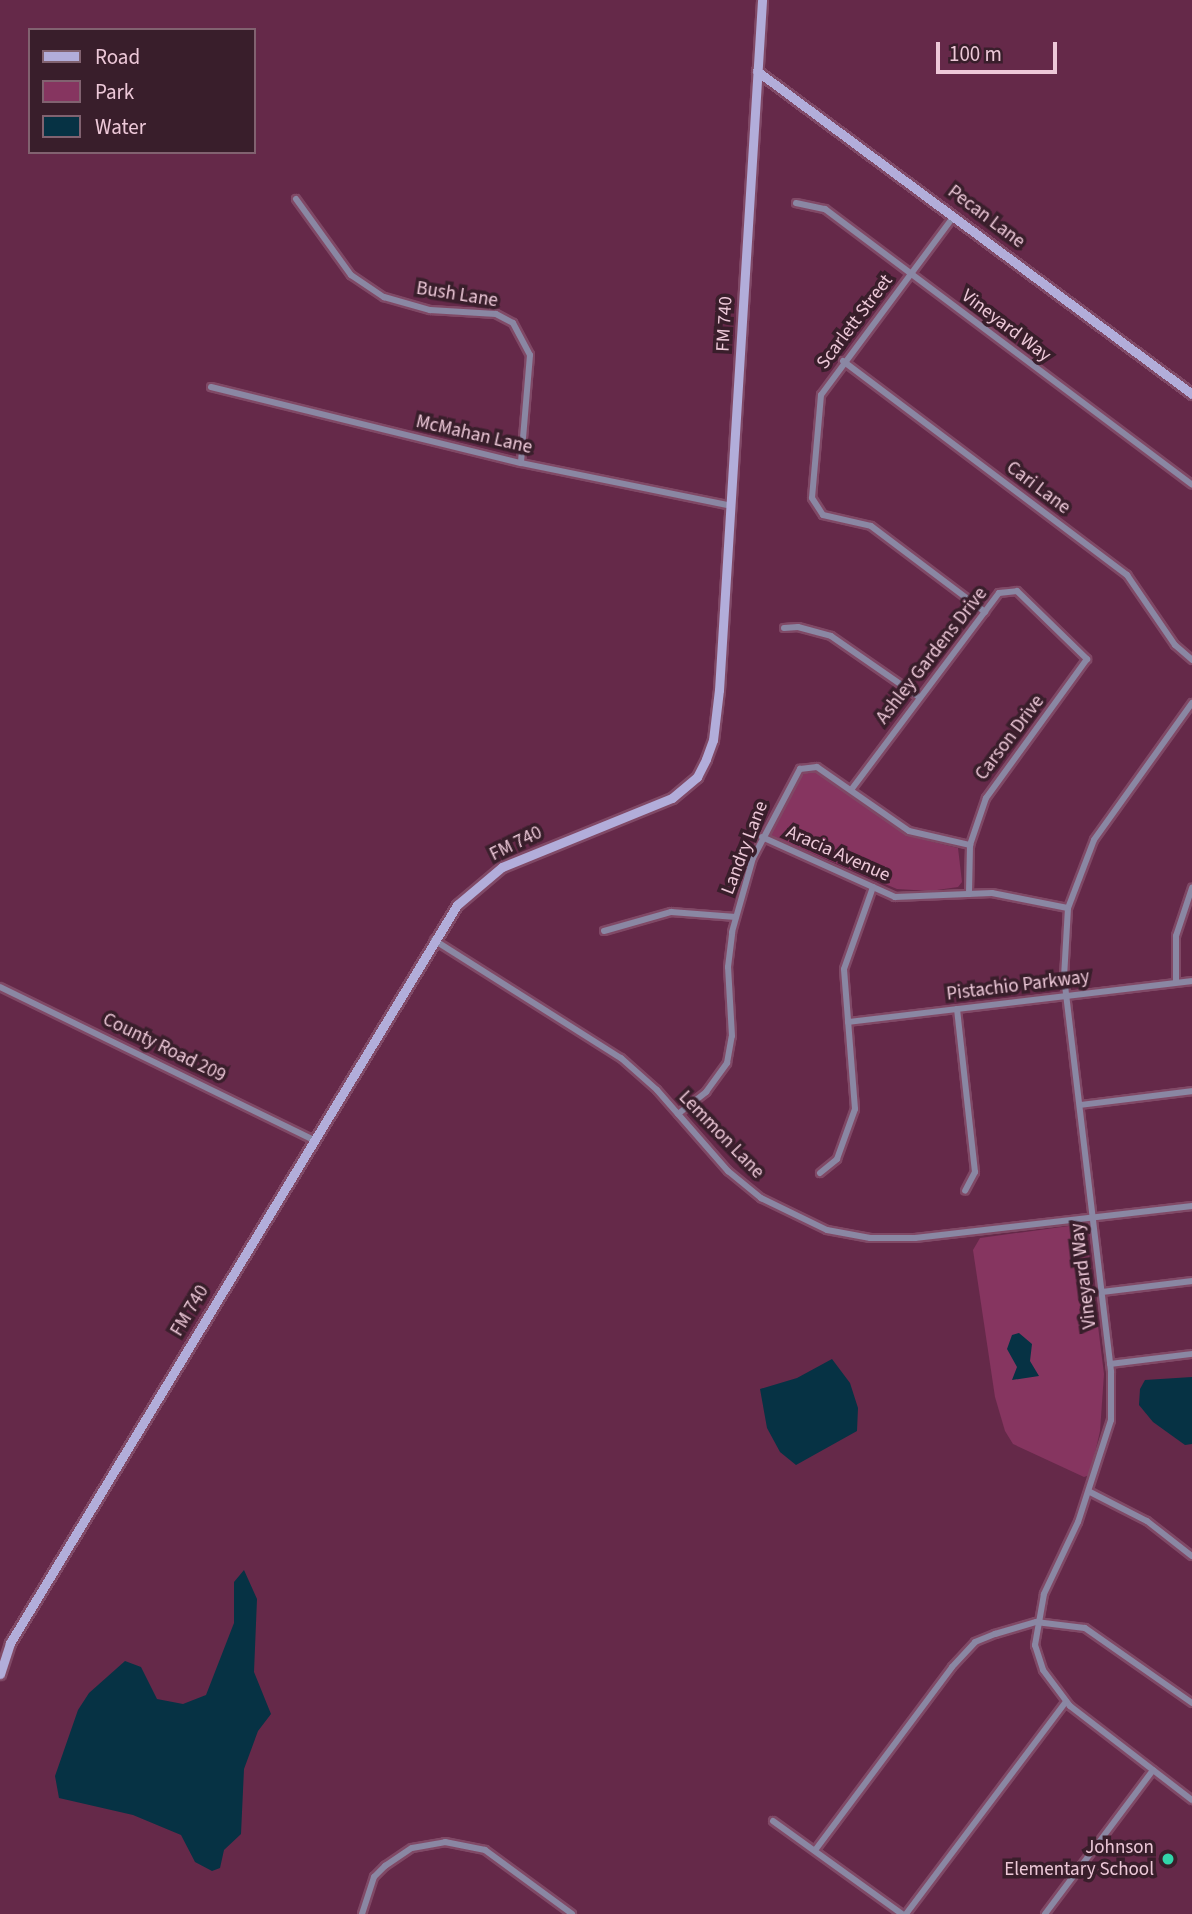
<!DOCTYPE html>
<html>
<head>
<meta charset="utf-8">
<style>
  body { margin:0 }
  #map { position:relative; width:1192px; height:1914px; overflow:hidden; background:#652949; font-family:"Source Sans 3",sans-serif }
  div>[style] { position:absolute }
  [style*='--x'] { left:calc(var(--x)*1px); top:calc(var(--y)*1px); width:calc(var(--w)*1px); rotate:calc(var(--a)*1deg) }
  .green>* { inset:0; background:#863560 }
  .water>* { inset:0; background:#063244 }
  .roads { filter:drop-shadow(2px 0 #804966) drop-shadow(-2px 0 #804966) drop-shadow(0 2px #804966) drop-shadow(0 -2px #804966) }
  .street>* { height:6px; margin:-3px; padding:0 3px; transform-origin:3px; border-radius:3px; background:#8a87a3 }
  .secondary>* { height:9px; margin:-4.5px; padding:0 4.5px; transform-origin:4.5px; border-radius:4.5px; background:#b2adda }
  .dots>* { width:19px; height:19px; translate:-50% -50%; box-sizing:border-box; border:4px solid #391e2b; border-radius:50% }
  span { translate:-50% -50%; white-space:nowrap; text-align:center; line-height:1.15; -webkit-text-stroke:7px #391e2b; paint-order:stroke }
  .street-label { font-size:19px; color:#edc8d8 }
  .poi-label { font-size:19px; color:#edc8d8 }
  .right { translate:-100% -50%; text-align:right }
  .legend { position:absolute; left:28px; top:28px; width:228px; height:126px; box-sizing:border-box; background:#391e2b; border:2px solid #816270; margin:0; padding:9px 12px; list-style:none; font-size:21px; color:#edc8d8 }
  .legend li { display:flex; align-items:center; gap:14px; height:35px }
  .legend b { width:35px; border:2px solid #816270 }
  .scale { position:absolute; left:936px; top:42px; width:121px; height:32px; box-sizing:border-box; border:4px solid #edc8d8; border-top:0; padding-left:9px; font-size:21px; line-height:24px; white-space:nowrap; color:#edc8d8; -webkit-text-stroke:5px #391e2b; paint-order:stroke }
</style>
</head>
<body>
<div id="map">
  <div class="green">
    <i style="clip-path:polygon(812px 769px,909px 836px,958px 848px,962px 882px,958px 887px,930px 891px,897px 889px,771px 836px,769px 830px,799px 777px)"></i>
    <i style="clip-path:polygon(1076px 1225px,1086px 1230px,1104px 1374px,1100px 1431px,1090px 1475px,1084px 1477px,1013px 1444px,1005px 1431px,995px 1397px,973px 1250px,980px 1238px)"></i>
  </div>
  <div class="water">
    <i style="clip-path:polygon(1019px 1333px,1032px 1344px,1030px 1361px,1039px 1376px,1012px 1380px,1017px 1367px,1007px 1349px,1012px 1335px)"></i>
    <i style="clip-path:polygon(832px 1359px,850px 1383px,858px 1408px,857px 1431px,796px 1465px,780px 1452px,767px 1428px,760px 1389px,797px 1378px)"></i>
    <i style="clip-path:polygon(1192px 1377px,1192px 1444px,1185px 1445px,1153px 1422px,1139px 1405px,1140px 1389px,1145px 1380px)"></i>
    <i style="clip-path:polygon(244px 1570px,257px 1599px,254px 1672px,271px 1714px,258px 1731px,244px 1769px,241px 1834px,224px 1850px,220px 1868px,212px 1871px,195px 1862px,181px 1835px,133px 1815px,59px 1798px,55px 1776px,78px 1710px,89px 1693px,125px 1661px,141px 1667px,157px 1699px,183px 1704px,206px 1695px,234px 1623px,234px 1582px)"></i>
  </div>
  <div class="roads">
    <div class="street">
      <i style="--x:296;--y:199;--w:94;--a:54.1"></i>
      <i style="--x:351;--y:275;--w:40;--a:34"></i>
      <i style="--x:384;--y:297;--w:48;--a:15.8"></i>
      <i style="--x:430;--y:310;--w:66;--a:3.5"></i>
      <i style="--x:496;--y:314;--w:19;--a:28"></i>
      <i style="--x:513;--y:323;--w:36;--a:62"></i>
      <i style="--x:530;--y:355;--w:108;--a:94.8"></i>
      <i style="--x:796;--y:203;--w:30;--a:12"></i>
      <i style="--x:825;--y:209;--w:459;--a:36.9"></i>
      <i style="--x:954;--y:216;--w:223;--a:126.6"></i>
      <i style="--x:821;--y:395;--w:103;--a:95"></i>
      <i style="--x:812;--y:498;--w:20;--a:57"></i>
      <i style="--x:823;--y:515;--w:49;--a:12.9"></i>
      <i style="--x:871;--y:526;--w:143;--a:37"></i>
      <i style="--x:843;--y:361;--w:356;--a:37"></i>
      <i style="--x:1127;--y:575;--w:85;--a:55.6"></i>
      <i style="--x:1175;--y:645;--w:23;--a:41"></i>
      <i style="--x:211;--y:387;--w:319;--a:13.8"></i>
      <i style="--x:521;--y:463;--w:215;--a:11.5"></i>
      <i style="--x:784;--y:628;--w:14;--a:-4"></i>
      <i style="--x:798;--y:627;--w:34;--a:15"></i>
      <i style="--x:831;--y:636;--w:107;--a:34.7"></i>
      <i style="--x:1192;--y:703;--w:168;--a:125.6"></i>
      <i style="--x:1094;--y:840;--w:73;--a:110.9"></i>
      <i style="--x:1068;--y:908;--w:69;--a:93.3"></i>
      <i style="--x:1064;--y:977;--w:398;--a:83.2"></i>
      <i style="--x:1111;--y:1372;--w:48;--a:90"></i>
      <i style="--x:1111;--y:1420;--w:107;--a:107.9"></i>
      <i style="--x:1078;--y:1522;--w:80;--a:115.3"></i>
      <i style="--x:1044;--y:1594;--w:52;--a:100"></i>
      <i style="--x:1035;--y:1645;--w:26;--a:72"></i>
      <i style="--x:1043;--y:1670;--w:45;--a:53.1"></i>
      <i style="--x:1070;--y:1706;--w:154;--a:37.6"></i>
      <i style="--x:851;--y:790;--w:246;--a:-53.1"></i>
      <i style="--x:999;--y:593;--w:18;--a:-6"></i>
      <i style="--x:1017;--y:591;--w:98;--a:44.2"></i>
      <i style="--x:1087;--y:659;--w:172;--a:126"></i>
      <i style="--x:986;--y:798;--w:50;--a:108.8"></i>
      <i style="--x:970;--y:845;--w:49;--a:91.2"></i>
      <i style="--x:762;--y:837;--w:146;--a:24.3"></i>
      <i style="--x:895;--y:897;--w:97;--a:-2.4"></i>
      <i style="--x:992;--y:893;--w:77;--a:11.2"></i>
      <i style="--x:604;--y:931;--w:70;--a:-15.8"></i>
      <i style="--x:671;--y:912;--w:65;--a:4.4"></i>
      <i style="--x:434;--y:940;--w:221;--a:32.3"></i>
      <i style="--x:621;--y:1058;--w:48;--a:41.6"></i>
      <i style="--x:657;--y:1090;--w:108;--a:48.8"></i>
      <i style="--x:728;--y:1171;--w:43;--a:39.3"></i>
      <i style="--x:761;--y:1198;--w:73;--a:25.9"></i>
      <i style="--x:827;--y:1230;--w:44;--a:10.5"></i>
      <i style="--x:870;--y:1238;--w:45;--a:0"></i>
      <i style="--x:915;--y:1238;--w:279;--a:-6.6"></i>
      <i style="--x:1176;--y:982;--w:46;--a:-90"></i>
      <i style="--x:1176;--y:936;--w:51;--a:-71.6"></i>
      <i style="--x:0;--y:987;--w:349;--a:26"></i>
      <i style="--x:957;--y:1009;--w:164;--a:83.7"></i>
      <i style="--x:975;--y:1172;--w:21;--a:118"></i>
      <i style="--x:848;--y:1022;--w:346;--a:-6.8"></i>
      <i style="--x:1080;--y:1105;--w:113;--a:-7.1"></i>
      <i style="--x:678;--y:1114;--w:36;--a:-38"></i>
      <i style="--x:706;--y:1092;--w:36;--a:-54"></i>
      <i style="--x:727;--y:1063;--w:27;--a:-80"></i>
      <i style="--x:732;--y:1036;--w:69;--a:-93.3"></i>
      <i style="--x:728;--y:967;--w:35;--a:-83"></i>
      <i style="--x:732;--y:932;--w:77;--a:-74.2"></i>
      <i style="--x:753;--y:858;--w:101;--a:-62.2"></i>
      <i style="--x:800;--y:769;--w:17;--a:-7"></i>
      <i style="--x:817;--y:767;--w:112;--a:34.8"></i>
      <i style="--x:909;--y:831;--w:63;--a:12.9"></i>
      <i style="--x:820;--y:1173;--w:22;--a:-39"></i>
      <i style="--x:837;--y:1159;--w:53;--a:-70.2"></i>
      <i style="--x:855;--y:1109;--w:140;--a:-94.5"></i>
      <i style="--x:844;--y:969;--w:87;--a:-70.5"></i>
      <i style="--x:1102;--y:1292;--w:91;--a:-7"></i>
      <i style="--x:1110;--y:1364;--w:83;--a:-7"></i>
      <i style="--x:1090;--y:1492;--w:64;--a:27"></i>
      <i style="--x:1147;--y:1521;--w:57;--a:37.9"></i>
      <i style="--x:773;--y:1821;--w:159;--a:35.8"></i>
      <i style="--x:816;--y:1849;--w:227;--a:-53.2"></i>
      <i style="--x:952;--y:1667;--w:34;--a:-47"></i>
      <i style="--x:975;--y:1642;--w:22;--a:-22"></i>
      <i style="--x:995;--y:1634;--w:43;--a:-16.3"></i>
      <i style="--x:1036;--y:1622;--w:49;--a:7"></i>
      <i style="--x:1085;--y:1628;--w:131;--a:35"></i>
      <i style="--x:362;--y:1914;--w:39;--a:-72"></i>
      <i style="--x:374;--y:1877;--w:16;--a:-45"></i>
      <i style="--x:385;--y:1866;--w:32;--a:-34"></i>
      <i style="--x:412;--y:1848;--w:34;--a:-10"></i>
      <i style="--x:445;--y:1842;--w:41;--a:11.3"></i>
      <i style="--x:485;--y:1850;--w:108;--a:36.3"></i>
      <i style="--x:906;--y:1914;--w:266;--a:-53"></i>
      <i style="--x:1045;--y:1914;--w:180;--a:-53.1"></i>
    </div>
    <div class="secondary">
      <i style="--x:757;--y:71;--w:542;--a:36.59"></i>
      <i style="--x:0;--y:1674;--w:33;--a:-72"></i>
      <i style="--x:10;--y:1643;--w:863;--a:-58.8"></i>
      <i style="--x:457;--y:905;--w:59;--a:-40.2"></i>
      <i style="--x:502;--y:867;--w:183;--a:-22.1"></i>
      <i style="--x:672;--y:798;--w:33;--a:-40"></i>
      <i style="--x:697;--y:777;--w:20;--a:-63"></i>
      <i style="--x:706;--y:759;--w:20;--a:-70"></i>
      <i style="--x:713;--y:740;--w:50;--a:-83.2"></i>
      <i style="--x:719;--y:690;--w:691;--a:-86.43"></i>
    </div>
  </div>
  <div class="dots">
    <i style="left:1168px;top:1859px;background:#32d4a9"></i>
  </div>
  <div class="street-label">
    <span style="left:986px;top:217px;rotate:37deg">Pecan Lane</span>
    <span style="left:457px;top:295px;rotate:9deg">Bush Lane</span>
    <span style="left:855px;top:322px;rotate:-53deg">Scarlett Street</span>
    <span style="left:725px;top:324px;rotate:-87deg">FM 740</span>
    <span style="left:1006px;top:326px;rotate:37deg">Vineyard Way</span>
    <span style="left:474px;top:435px;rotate:13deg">McMahan Lane</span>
    <span style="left:1038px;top:488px;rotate:37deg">Cari Lane</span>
    <span style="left:932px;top:656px;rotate:-52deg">Ashley Gardens Drive</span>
    <span style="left:1010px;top:738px;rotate:-53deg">Carson Drive</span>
    <span style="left:516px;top:844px;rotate:-26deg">FM 740</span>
    <span style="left:745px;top:848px;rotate:-69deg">Landry Lane</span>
    <span style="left:838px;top:854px;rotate:24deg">Aracia Avenue</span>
    <span style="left:1018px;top:986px;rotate:-7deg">Pistachio Parkway</span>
    <span style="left:164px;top:1048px;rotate:26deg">County Road 209</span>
    <span style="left:721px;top:1135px;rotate:46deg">Lemmon Lane</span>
    <span style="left:1084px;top:1276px;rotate:-97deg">Vineyard Way</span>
    <span style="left:190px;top:1311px;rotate:-59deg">FM 740</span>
  </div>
  <div class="poi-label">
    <span class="right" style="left:1154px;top:1859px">Johnson<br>Elementary School</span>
  </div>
  <ul class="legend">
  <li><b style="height:9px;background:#b2adda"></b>Road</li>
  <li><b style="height:19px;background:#863560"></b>Park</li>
  <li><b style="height:19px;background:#063244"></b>Water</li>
  </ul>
  <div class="scale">100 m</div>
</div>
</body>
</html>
